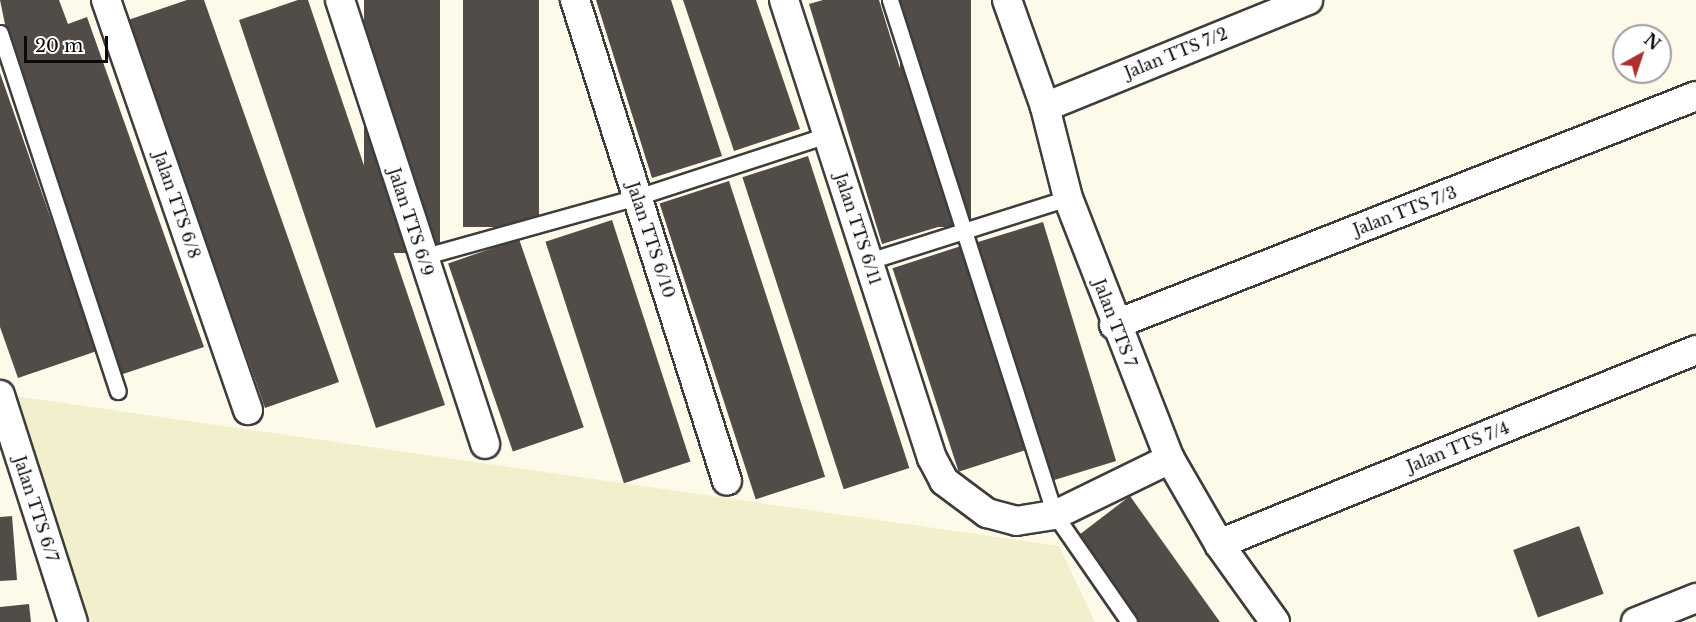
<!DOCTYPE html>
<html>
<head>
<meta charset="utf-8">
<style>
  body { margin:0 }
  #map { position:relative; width:1696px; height:622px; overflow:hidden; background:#fdfae9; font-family:"Libre Baskerville",serif }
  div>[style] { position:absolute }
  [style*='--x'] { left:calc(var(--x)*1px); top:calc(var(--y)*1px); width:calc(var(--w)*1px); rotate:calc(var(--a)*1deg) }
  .farmland>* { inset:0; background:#f1efcc }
  .building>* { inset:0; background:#524c48; transform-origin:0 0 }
  .roads { filter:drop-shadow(2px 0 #3d3d3d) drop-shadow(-2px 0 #3d3d3d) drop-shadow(0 2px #3d3d3d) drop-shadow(0 -2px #3d3d3d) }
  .service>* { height:15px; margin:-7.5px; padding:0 7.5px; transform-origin:7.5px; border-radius:7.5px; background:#fff }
  .minor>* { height:28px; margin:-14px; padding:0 14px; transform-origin:14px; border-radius:14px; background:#fff }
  span { translate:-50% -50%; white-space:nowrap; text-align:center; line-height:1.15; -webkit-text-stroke:6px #fff; paint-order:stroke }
  .street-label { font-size:16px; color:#0a0a0a }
  .north { position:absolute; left:1612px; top:24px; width:60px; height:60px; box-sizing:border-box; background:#fff; border:2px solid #9d9d9d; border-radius:50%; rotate:40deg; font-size:16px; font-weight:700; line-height:24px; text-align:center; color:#0a0a0a }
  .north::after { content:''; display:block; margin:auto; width:21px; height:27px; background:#ae2f2f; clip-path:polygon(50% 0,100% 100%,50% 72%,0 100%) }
  .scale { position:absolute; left:24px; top:36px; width:84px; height:27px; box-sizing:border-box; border:3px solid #0a0a0a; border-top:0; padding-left:8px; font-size:18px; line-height:21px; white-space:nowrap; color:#0a0a0a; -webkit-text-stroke:4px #fff; paint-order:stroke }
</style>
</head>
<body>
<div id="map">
  <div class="farmland">
    <i style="clip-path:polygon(15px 396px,1059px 546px,1095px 622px,90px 622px)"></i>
  </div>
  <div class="building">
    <i style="clip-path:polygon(0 0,59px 0,68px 24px,87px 17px,204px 347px,120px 375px,9px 44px)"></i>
    <i style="clip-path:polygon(187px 0,204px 0,339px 382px,265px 408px,128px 20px)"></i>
    <i style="clip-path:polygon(298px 0,308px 0,445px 405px,376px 428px,239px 20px)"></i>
    <i style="left:364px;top:0;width:76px;height:253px"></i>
    <i style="left:463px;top:0;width:76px;height:227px"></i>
    <i style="clip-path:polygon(596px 0,671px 0,722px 156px,652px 178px)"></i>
    <i style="clip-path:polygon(683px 0,756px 0,800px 129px,734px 151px)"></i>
    <i style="clip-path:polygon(823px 0,879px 0,948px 224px,882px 244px,809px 4px)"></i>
    <i style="left:900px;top:0;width:71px;height:227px"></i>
    <i style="clip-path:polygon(0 73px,97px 351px,18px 378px,0 327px)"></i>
    <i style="left:808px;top:156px;width:328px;height:69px;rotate:72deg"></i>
    <i style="left:729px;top:181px;width:311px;height:73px;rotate:72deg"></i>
    <i style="left:612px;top:220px;width:254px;height:70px;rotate:72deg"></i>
    <i style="left:1043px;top:222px;width:250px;height:68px;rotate:73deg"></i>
    <i style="left:519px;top:239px;width:199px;height:75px;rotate:71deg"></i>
    <i style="left:961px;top:246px;width:214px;height:72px;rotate:72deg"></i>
    <i style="clip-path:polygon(1130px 496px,1220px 622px,1133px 622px,1075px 538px)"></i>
    <i style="clip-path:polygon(12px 516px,17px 580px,0 581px,0 517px)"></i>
    <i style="left:1579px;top:526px;width:72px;height:70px;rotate:70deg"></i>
    <i style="clip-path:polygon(29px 604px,31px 622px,0 622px,0 607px)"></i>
  </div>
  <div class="roads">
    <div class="service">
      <i style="--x:890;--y:0;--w:541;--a:72.24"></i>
      <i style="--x:1055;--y:515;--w:130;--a:55.3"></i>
      <i style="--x:0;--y:33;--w:377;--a:71.8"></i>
      <i style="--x:422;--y:257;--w:223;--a:-15.6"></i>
      <i style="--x:637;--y:197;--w:200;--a:-18.1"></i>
      <i style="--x:869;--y:261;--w:209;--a:-17.6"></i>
    </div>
    <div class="minor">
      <i style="--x:106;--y:0;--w:434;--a:70.9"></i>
      <i style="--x:340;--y:0;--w:467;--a:71.9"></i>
      <i style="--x:575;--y:0;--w:504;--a:72.46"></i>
      <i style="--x:784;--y:0;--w:481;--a:72.1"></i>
      <i style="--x:932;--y:458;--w:26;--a:62"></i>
      <i style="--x:944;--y:481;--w:54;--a:36.7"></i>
      <i style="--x:987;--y:513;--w:30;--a:15"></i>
      <i style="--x:1016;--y:521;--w:39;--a:-9"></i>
      <i style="--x:1055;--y:515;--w:128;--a:-26"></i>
      <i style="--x:1007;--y:0;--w:114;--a:70.4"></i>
      <i style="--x:1045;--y:107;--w:94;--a:75.8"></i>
      <i style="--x:1068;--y:198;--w:280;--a:68.7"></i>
      <i style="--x:1170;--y:459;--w:98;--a:60"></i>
      <i style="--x:1219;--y:544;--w:96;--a:54.3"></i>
      <i style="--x:1045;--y:107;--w:284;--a:-22.1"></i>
      <i style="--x:1114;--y:325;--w:625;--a:-21.48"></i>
      <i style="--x:0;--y:395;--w:238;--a:72.2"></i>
      <i style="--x:1219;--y:544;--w:515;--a:-22.13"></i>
      <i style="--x:1636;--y:622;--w:65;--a:-21.8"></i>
    </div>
  </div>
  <div class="street-label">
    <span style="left:1176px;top:53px;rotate:-22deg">Jalan TTS 7/2</span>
    <span style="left:177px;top:205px;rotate:71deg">Jalan TTS 6/8</span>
    <span style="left:1405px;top:211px;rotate:-21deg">Jalan TTS 7/3</span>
    <span style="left:411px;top:222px;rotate:72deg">Jalan TTS 6/9</span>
    <span style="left:858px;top:229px;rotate:72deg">Jalan TTS 6/11</span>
    <span style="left:651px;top:240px;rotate:72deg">Jalan TTS 6/10</span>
    <span style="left:1115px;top:323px;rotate:69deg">Jalan TTS 7</span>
    <span style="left:1458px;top:447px;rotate:-22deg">Jalan TTS 7/4</span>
    <span style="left:36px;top:509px;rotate:72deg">Jalan TTS 6/7</span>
  </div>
  <div class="north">N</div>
  <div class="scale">20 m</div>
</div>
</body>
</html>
